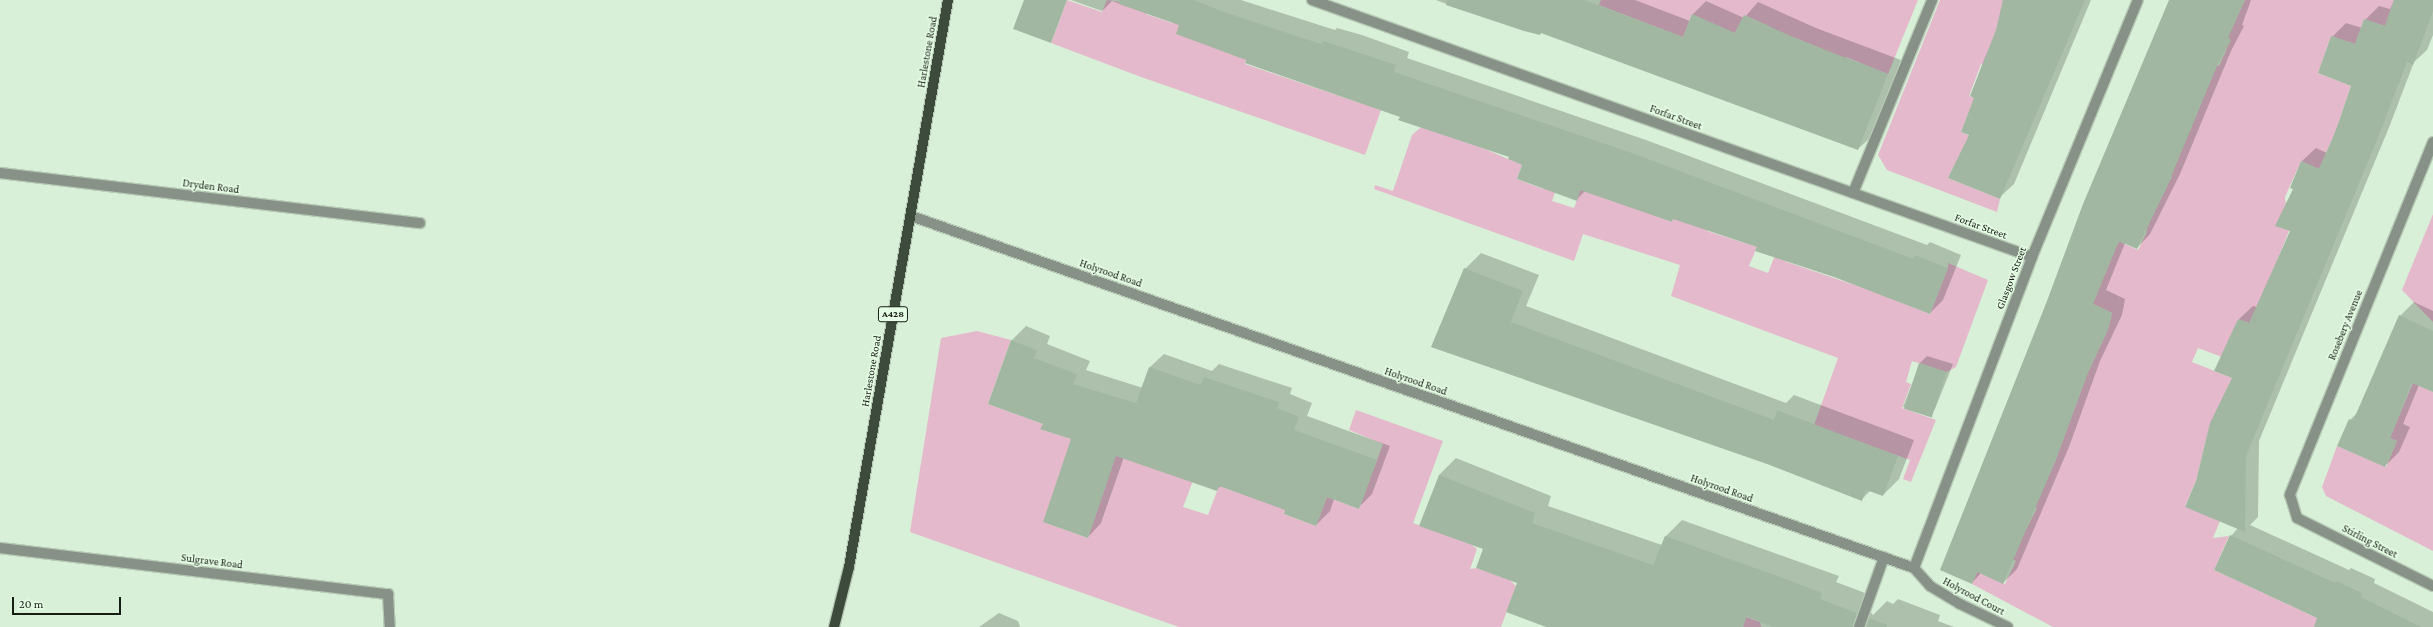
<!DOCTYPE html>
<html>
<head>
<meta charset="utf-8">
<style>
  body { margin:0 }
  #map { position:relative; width:2433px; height:627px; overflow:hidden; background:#d9f0d8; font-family:"Crimson Pro",serif }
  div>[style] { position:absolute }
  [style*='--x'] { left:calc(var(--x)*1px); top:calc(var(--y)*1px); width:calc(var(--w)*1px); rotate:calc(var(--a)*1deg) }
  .green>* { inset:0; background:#e4b9cc }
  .shadow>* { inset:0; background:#0003 }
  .building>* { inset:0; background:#a2b7a1; transform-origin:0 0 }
  .roads { filter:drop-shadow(1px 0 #b6cab5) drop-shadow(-1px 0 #b6cab5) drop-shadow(0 1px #b6cab5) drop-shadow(0 -1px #b6cab5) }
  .lane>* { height:10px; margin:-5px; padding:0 5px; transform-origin:5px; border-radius:5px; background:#889188 }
  .street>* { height:10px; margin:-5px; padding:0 5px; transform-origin:5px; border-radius:5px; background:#889188 }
  .primary>* { height:10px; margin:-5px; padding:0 5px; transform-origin:5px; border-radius:5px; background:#3c4b3b }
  span { translate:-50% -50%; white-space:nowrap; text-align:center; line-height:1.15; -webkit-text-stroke:3px #e6fde5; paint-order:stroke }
  .shield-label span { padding:1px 3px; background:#e6fde5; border:1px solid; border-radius:3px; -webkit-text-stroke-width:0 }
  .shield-label { font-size:10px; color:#161d15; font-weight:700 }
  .street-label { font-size:11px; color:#161d15 }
  .scale { position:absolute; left:12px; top:597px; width:109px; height:18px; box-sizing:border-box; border:2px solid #161d15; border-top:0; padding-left:5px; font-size:12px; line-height:14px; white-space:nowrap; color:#161d15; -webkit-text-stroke:3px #e6fde5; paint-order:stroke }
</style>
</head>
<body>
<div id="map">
  <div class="green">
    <i style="clip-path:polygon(1067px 0,1102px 12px,1107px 0,1120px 2px,1151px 0,1146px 14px,1172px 23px,1179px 0,1246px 59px,1245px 64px,1381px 110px,1365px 155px,1141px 77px,1051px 43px)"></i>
    <i style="clip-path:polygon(1601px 0,1918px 0,1888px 74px,1846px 57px,1832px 89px,1811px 81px,1823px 49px,1793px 37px,1757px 60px,1769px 26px,1744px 15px,1726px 51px,1710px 23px,1692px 14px,1683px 37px,1599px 5px)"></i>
    <i style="clip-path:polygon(1940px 0,2014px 0,2002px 15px,1992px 44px,2009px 75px,1981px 64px,1969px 96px,1995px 106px,1968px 114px,1961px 132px,1979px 140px,1955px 164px,1948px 178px,2000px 199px,1997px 212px,1887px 170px,1878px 155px)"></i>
    <i style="clip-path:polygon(2245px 0,2394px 0,2385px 26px,2364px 19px,2355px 44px,2331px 36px,2318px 73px,2351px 86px,2336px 130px,2319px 169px,2301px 161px,2285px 197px,2289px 231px,2251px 324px,2238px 319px,2222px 357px,2198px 348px,2192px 362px,2232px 378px,2206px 440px,2196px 481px,2185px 506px,2220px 521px,2213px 538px,2229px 536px,2214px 570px,2317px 618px,2319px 627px,2053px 627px,1972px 584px,1977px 572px,2005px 584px,2016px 561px,1984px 546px,1998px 517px,2026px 530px,2037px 508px,2004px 493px,2045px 483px,2055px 462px,2087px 375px,2109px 326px,2112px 313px,2083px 299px,2107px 236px,2138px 250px,2146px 234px,2149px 217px,2172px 177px,2144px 163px,2178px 154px,2192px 127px,2163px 113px,2190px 54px,2219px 66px,2226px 51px,2230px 39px,2198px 25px,2238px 14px)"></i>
    <i style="clip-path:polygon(1421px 127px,1485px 149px,1522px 165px,1517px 179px,1543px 189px,1560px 178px,1552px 201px,1574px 208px,1581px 188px,1672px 222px,1679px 202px,1713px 210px,1707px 231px,1757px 247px,1749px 266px,1768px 273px,1775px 255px,1787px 262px,1869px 290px,1885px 248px,1887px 272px,1906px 279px,1897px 301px,1930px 314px,1948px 268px,1948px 263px,1988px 280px,1956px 367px,1947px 372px,1912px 361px,1906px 382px,1911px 384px,1902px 408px,1936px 420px,1911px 482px,1903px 479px,1910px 460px,1814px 425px,1838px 358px,1671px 296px,1680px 265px,1583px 234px,1574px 261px,1374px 189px,1375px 185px,1393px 191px,1412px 135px)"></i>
    <i style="clip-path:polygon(2433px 214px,2433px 322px,2402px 290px)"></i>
    <i style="clip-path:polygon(977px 331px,1011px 340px,988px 404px,1043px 424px,1041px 429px,1089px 445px,1044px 522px,1088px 538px,1106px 485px,1101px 450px,1210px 437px,1183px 507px,1208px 515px,1219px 486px,1244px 495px,1293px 489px,1284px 514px,1316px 526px,1327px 497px,1359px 509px,1383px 444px,1349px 430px,1356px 410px,1443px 441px,1413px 523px,1472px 545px,1477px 549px,1470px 569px,1476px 568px,1510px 580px,1516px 586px,1501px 627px,1179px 627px,910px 532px,941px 338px)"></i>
    <i style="clip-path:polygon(2413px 383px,2433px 392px,2433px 551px,2326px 496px,2322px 487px,2337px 446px,2386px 467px,2397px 441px,2390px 438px)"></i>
    <i style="clip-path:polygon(1746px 617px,1760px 622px,1761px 627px,1743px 627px)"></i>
  </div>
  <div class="shadow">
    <i style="clip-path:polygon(1071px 0,1241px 0,1335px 30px,1337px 28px,1362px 35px,1409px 52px,1407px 58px,1646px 140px,1927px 245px,1930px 242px,1961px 255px,1943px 300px,1930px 313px,1758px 246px,1675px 218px,1672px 220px,1585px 191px,1576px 200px,1510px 156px,1247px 59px,1180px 25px,1112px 1px,1102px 11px)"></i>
    <i style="clip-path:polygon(1436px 0,1635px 0,1690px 21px,1692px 15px,1706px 1px,1744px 18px,1758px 2px,1816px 28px,1901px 60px,1872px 136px,1858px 149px,1542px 32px,1459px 9px)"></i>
    <i style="clip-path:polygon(2010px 0,2091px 0,2014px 184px,2000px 197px,1970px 135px,1976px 97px,1971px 95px,1982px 65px)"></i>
    <i style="clip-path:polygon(2170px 0,2251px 0,2242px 25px,2244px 26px,2231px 51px,2180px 174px,2150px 234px,2137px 248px,2125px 243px,2106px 290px,2125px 299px,2122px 315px,2100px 361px,2069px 447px,2017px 569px,2003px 583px,1981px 573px,1972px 583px)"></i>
    <i style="clip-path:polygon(2394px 0,2433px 0,2433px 35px,2427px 50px,2414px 62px,2390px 125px,2259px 441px,2258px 517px,2250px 525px,2349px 570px,2351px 568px,2375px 579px,2374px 583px,2433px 612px,2433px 627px,2323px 627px,2319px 618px,2231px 536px,2238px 528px,2197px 481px,2233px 378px,2239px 319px,2253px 306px,2257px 307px,2291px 230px,2295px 189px,2291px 187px,2302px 161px,2316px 148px,2327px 153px,2353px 86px,2332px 37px,2346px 23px,2362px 28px,2365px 20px,2379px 6px,2390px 9px)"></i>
    <i style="clip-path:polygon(1481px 253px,1539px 275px,1526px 306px,1786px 403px,1794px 395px,1914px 440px,1899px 479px,1883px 495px,1871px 490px,1862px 499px,1768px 463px,1432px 347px,1465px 269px)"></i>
    <i style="clip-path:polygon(2414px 302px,2433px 311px,2433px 391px,2419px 385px,2403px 424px,2410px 427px,2399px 452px,2385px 466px,2350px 420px,2358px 412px,2400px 316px)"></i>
    <i style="clip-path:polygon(1026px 326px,1050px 336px,1047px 344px,1090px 361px,1086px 370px,1143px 388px,1150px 367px,1164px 354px,1212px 371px,1219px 364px,1292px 388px,1290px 394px,1312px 403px,1307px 416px,1390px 446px,1372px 494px,1358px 508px,1334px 499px,1330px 511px,1316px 525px,1287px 509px,1221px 486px,1216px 490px,1124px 457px,1101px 523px,1088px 537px,1072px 439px,1044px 423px,989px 404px,1012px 340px)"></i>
    <i style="clip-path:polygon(1927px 356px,1953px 364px,1935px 409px,1928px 416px,1903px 407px,1920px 363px)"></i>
    <i style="clip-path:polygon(1456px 458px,1551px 496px,1548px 506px,1662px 545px,1665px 537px,1682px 520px,1839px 576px,1836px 582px,1873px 596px,1869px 610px,1873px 615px,1887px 601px,1893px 604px,1898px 599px,1940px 615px,1938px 621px,1954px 627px,1549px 627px,1518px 582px,1484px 548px,1439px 475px)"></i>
    <i style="clip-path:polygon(999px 613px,1018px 621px,1020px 627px,979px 627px)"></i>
  </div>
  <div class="building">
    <i style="clip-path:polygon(1024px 0,1067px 0,1051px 43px,1013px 29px)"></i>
    <i style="clip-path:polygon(1120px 0,1194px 0,1221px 11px,1321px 44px,1323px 41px,1348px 49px,1396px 65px,1394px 72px,1632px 153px,1914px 259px,1915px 255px,1948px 268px,1930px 314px,1834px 277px,1755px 251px,1757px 247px,1673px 219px,1672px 222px,1580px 190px,1577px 201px,1517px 179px,1522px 165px,1508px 159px,1509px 157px,1398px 120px,1400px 117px,1245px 63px,1246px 60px,1176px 34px,1179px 25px,1119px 4px)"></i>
    <i style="clip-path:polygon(1447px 0,1584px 0,1683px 37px,1692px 14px,1735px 33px,1744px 15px,1802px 41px,1888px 74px,1858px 150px,1541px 33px,1540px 35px,1524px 31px,1446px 5px)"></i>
    <i style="clip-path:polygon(2003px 0,2085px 0,2000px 199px,1948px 178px,1969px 135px,1961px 132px,1974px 98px,1970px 96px,1996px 30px)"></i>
    <i style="clip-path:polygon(2169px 0,2245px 0,2228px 38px,2231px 40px,2217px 66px,2166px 189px,2137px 249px,2119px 241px,2093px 304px,2112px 313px,2108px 330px,2087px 375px,2055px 462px,2003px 584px,1977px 572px,1972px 584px,1940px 570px,2047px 301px,2083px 204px)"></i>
    <i style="clip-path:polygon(2394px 0,2433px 0,2433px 11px,2413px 65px,2407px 62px,2377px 140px,2246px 456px,2245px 532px,2185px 507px,2196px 481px,2210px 423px,2232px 378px,2214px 371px,2238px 319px,2249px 323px,2290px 231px,2275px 226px,2293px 189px,2290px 188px,2301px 161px,2319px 169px,2336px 130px,2351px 86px,2318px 73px,2331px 36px,2355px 44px,2364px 19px,2385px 26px)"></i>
    <i style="clip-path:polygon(1464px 268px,1523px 291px,1511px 322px,1774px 420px,1777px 410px,1898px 456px,1883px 496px,1866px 490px,1862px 501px,1767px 464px,1431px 347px)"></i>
    <i style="clip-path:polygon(2399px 315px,2433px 331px,2433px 392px,2412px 383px,2390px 438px,2397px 441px,2385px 467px,2337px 446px,2349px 419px,2353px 421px)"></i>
    <i style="clip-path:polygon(1011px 340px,1037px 350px,1034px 358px,1077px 374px,1073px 384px,1136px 403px,1149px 367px,1201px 385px,1204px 377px,1279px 402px,1277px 408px,1299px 417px,1294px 430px,1377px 460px,1359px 509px,1327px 497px,1316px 526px,1284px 514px,1285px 510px,1219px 486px,1217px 491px,1116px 456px,1088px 538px,1043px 522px,1071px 439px,1040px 429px,1043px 424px,988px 404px)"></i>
    <i style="left:1919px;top:363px;width:29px;height:48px;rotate:18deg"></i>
    <i style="clip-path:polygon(1439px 475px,1535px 513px,1532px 523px,1653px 565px,1665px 536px,1783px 578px,1822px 593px,1820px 599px,1857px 613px,1853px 627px,1772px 627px,1747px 616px,1743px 627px,1546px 627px,1506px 612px,1517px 583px,1476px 568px,1483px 549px,1419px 526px)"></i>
    <i style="clip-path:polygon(2230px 535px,2335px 583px,2336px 581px,2362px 593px,2361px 597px,2421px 627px,2314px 627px,2317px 618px,2214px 570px)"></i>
    <i style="clip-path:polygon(1869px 618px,1887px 625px,1887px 627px,1866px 627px)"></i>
  </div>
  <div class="roads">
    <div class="lane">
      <i style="--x:1853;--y:193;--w:209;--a:-67.7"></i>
      <i style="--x:1859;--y:627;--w:74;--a:-70.3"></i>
    </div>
    <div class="street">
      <i style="--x:1312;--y:0;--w:764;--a:19.64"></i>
      <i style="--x:2433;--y:142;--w:381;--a:112.1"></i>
      <i style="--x:2290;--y:495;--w:24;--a:73"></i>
      <i style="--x:2297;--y:518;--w:152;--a:26.6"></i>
      <i style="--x:0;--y:173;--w:423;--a:6.8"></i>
      <i style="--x:911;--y:216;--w:1063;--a:19.34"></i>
      <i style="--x:1914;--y:568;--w:24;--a:48"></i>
      <i style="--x:1930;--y:586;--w:35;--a:31"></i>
      <i style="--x:1960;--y:604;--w:53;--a:25.6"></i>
      <i style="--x:0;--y:548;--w:391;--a:6.8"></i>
      <i style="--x:388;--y:594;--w:33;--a:87"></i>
      <i style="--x:1914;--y:568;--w:333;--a:-69.2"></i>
      <i style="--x:2032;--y:257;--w:278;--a:-67.6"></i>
    </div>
    <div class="primary">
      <i style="--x:834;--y:627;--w:62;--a:-76"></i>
      <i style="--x:849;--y:567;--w:576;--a:-80.1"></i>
    </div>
  </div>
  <div class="shield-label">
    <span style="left:893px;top:314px">A428</span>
  </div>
  <div class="street-label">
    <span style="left:927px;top:52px;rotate:-80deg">Harlestone Road</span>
    <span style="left:1676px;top:117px;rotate:20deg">Forfar Street</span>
    <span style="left:211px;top:186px;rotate:7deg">Dryden Road</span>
    <span style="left:1981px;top:226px;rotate:20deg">Forfar Street</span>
    <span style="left:1111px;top:273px;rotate:19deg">Holyrood Road</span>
    <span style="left:2011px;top:278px;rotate:-69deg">Glasgow Street</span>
    <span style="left:2345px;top:325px;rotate:-68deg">Rosebery Avenue</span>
    <span style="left:871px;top:371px;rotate:-80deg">Harlestone Road</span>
    <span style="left:1416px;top:381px;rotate:19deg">Holyrood Road</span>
    <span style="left:1722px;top:488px;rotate:19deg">Holyrood Road</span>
    <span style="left:2370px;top:541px;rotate:27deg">Stirling Street</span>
    <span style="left:212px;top:561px;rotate:7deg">Sulgrave Road</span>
    <span style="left:1974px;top:596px;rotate:28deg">Holyrood Court</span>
  </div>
  <div class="scale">20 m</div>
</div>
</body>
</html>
